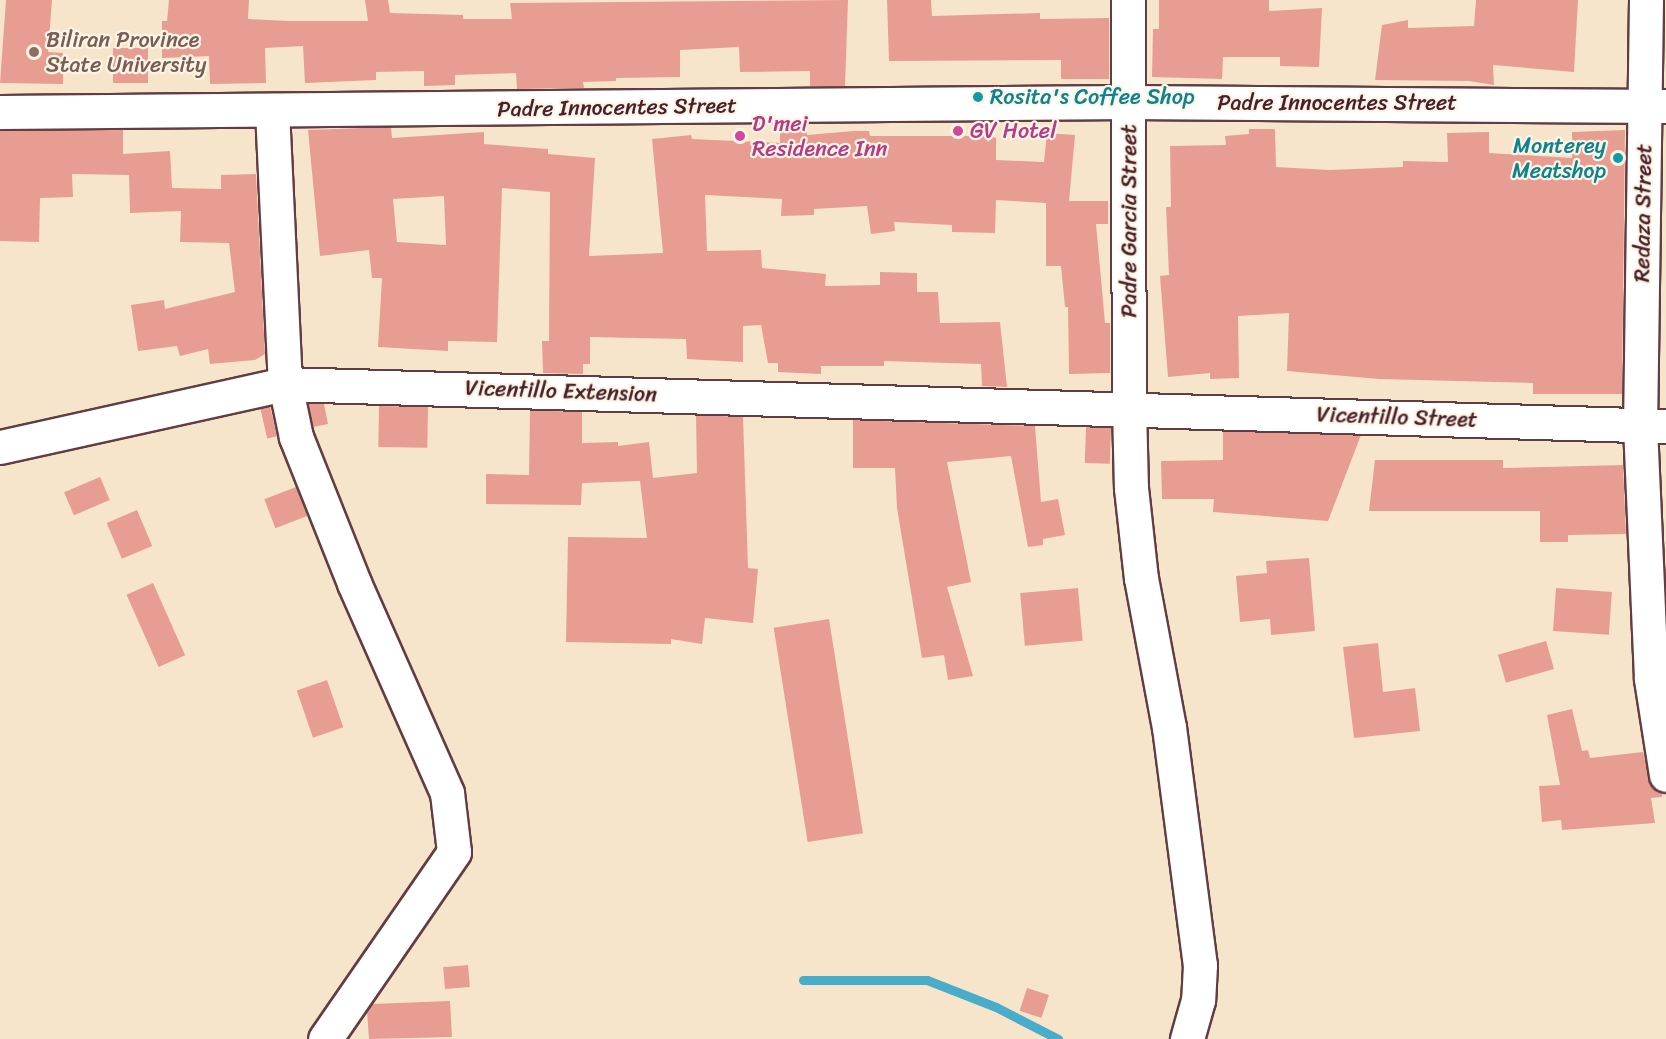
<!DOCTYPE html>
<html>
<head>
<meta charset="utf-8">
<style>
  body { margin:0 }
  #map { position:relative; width:1666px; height:1039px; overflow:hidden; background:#f7e5cb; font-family:Sriracha,sans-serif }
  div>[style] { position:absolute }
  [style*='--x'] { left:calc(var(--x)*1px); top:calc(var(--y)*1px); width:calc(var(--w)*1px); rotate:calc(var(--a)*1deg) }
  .stream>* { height:9px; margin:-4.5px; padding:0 4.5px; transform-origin:4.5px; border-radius:4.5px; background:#49acc8 }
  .building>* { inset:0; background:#e89d92; transform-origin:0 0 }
  .roads { filter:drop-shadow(2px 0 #643d43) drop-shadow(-2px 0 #643d43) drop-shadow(0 2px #643d43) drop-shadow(0 -2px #643d43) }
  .street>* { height:33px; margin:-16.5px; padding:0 16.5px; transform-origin:16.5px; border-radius:16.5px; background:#fff }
  .primary>* { height:33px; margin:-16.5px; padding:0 16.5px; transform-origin:16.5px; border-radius:16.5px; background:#fff }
  .dots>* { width:16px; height:16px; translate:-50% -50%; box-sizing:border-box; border:3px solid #fcf5e5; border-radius:50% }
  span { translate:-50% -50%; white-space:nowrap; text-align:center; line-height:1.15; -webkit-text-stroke:4.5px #fcf5e5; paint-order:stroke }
  .education-label { font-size:22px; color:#785e54 }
  .left { translate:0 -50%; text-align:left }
  .culture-label { font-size:22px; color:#0d838f }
  .right { translate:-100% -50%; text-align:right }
  .street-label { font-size:22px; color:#4a1f2b }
  .hotel-label { font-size:22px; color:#b23c85 }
</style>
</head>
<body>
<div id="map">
  <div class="stream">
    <i style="--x:803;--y:980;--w:124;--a:0"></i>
    <i style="--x:927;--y:980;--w:74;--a:21.4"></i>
    <i style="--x:996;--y:1007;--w:70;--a:27.3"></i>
  </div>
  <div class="building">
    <i style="clip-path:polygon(6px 0,52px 0,48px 52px,63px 53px,63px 84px,0 83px)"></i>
    <i style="clip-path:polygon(169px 0,249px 0,248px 19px,288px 21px,368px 21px,365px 0,388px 0,390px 13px,463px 15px,463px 19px,512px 19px,510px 3px,848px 0,845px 86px,810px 86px,810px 71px,740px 72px,739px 47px,680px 50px,680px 77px,616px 78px,616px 81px,583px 82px,584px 88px,517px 89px,516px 73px,455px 75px,455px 85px,424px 86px,424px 71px,376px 72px,376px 80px,305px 83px,303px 46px,265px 48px,266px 83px,210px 84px,209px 56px,162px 58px,162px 21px,167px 21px)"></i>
    <i style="clip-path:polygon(887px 0,931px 0,932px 16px,1040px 13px,1040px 19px,1109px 18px,1109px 79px,1061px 79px,1061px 60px,889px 61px)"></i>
    <i style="clip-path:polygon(1159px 0,1269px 0,1269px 11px,1322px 8px,1319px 67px,1280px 66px,1280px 57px,1223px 57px,1222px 79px,1152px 77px,1153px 29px,1159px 29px)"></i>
    <i style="clip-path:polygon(1476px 0,1578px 0,1574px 72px,1493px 65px,1494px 85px,1469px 81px,1375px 80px,1382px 25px,1408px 20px,1408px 28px,1474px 26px)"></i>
    <i style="left:113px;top:48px;width:35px;height:35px"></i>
    <i style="clip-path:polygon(evenodd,391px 127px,392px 138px,484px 132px,484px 144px,548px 149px,548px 154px,595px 158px,589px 256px,663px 253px,652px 139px,691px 135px,692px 139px,780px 143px,780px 130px,807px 130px,807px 135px,854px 131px,869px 131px,870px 136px,989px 136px,996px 138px,996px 160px,1044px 162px,1047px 133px,1075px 135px,1069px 201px,1108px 201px,1108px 224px,1096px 224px,1105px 323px,1110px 323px,1110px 373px,1069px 374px,1068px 307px,1065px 307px,1061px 266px,1046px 266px,1046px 203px,996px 200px,995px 233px,952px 232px,952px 225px,894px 222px,895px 231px,871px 234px,867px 206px,814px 209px,814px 215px,781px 216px,782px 199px,705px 195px,707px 251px,761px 250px,762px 268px,826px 274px,825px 286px,880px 285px,880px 272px,917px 273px,917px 292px,938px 292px,940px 323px,1000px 322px,1007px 387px,982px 386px,981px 364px,884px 361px,884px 366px,821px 366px,821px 374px,778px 372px,778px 363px,768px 363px,761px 325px,743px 326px,743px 362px,687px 359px,686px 339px,590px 337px,590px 364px,583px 364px,583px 374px,543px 373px,542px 341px,549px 341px,550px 192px,502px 188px,497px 342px,448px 341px,448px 351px,378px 347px,382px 278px,372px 278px,369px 250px,320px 256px,308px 130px,391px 127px,444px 196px,446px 245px,397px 242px,393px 199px,444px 196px)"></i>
    <i style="clip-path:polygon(1249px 129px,1275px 129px,1276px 167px,1330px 170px,1403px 167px,1403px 161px,1448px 162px,1447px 133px,1489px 132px,1489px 153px,1572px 158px,1572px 132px,1625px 130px,1622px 394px,1533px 394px,1533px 383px,1379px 379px,1287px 371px,1289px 313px,1238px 316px,1239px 378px,1210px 379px,1210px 373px,1168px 377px,1160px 276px,1169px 275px,1166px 207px,1171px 207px,1170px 146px,1226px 145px,1225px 136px,1249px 134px)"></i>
    <i style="clip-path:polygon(123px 130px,123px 154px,170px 151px,172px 188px,221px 189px,221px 175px,256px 174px,265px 354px,255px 360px,210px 364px,208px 349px,180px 356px,177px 346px,138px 351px,131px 305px,164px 300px,165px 309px,235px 292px,229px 243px,180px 242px,181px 211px,130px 213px,129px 175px,72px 174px,73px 197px,40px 198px,39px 242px,0 241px,0 131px)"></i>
    <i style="clip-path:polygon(308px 403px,324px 404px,328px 424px,313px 427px)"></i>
    <i style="left:270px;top:406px;width:31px;height:10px;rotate:77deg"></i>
    <i style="left:379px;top:406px;width:49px;height:41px;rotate:1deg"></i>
    <i style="clip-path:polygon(530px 410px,582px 412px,582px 443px,618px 442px,618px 446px,649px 442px,653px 478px,697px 473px,696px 415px,743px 417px,748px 568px,758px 569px,753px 623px,705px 618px,702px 644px,671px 639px,671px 644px,566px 642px,568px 537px,647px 538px,640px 481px,582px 483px,581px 505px,486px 504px,486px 474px,529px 475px)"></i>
    <i style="clip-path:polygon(853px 420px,1035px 426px,1041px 502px,1058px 499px,1065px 535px,1043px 539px,1043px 545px,1028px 547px,1011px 456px,947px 462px,971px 582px,947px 587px,973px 676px,948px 680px,944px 655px,922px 658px,897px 508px,895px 468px,853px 468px)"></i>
    <i style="left:1086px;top:427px;width:25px;height:36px;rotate:2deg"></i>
    <i style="clip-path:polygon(1223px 431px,1361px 435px,1328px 521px,1213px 512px,1214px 499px,1162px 499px,1161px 461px,1223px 460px)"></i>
    <i style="clip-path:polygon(1375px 460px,1503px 460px,1503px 468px,1623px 465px,1626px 534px,1568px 535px,1568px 542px,1540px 542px,1540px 511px,1369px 511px)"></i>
    <i style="left:100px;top:477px;width:25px;height:39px;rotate:67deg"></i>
    <i style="left:296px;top:487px;width:31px;height:34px;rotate:69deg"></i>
    <i style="left:137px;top:510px;width:39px;height:33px;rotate:67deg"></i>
    <i style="clip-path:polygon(1309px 558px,1315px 631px,1271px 635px,1270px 619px,1240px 622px,1236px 576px,1267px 573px,1266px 561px)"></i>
    <i style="left:153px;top:583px;width:79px;height:29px;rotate:66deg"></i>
    <i style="left:1078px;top:588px;width:53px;height:58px;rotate:85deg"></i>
    <i style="left:1556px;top:588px;width:56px;height:43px;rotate:4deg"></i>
    <i style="left:829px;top:619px;width:217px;height:56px;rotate:81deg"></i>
    <i style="left:1546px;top:641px;width:29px;height:50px;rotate:74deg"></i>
    <i style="clip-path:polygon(1378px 643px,1383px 692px,1415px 688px,1420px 731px,1354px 738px,1343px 647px)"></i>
    <i style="left:327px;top:680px;width:50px;height:32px;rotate:71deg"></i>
    <i style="clip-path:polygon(1572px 709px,1582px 751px,1588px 750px,1590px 758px,1643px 752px,1651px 786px,1662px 793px,1662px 797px,1651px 798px,1655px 823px,1562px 830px,1561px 820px,1542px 822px,1539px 786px,1560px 785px,1547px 715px)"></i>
    <i style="left:468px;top:965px;width:22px;height:25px;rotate:85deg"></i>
    <i style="left:1027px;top:988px;width:23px;height:24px;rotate:18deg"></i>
    <i style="clip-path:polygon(450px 1001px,452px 1037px,369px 1039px,367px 1011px,372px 1004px)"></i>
  </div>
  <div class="roads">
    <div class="street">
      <i style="--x:1646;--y:0;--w:426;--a:90.8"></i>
      <i style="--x:1640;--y:426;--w:253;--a:87.5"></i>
      <i style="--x:1651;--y:679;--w:97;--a:81.1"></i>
      <i style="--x:1129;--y:407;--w:81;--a:88.6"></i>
      <i style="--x:1131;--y:488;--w:91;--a:83.7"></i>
      <i style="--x:1141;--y:578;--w:152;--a:79.4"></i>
      <i style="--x:1169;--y:727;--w:240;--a:82.6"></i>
      <i style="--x:1200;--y:965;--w:35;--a:93"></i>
      <i style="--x:1198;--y:1000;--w:41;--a:105.8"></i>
      <i style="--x:0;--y:447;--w:292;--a:-12.5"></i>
      <i style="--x:285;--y:384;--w:54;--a:78.3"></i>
      <i style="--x:296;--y:437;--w:157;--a:68.3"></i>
      <i style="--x:354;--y:583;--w:230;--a:66.1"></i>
      <i style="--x:447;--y:793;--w:59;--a:83.2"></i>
      <i style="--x:454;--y:852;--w:227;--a:124.6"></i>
    </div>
    <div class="primary">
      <i style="--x:1128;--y:0;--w:407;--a:89.9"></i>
      <i style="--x:272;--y:110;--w:274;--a:87.3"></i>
      <i style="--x:285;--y:384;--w:1382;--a:1.74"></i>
      <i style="--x:0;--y:112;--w:1129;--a:-0.51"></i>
      <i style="--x:1129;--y:102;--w:537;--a:0.43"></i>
    </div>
  </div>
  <div class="dots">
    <i style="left:34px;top:52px;background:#8d6e63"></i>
    <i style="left:978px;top:97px;background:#0f9aa8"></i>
    <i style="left:958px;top:131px;background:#d1479c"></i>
    <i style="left:740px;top:136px;background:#d1479c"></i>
    <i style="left:1618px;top:158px;background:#0f9aa8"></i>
  </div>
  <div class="education-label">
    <span class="left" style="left:46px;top:52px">Biliran Province<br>State University</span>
  </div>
  <div class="culture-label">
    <span class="left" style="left:990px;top:97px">Rosita's Coffee Shop</span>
    <span class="right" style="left:1606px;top:158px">Monterey<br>Meatshop</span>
  </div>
  <div class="street-label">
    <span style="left:1337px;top:103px">Padre Innocentes Street</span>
    <span style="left:617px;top:107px;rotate:-1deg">Padre Innocentes Street</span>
    <span style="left:1643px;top:213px;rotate:-89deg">Redaza Street</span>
    <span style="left:1129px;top:221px;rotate:-90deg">Padre Garcia Street</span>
    <span style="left:561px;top:391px;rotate:2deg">Vicentillo Extension</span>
    <span style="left:1397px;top:417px;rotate:2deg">Vicentillo Street</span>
  </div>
  <div class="hotel-label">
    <span class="left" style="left:752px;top:136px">D'mei<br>Residence Inn</span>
    <span class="left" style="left:970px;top:131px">GV Hotel</span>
  </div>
</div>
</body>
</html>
